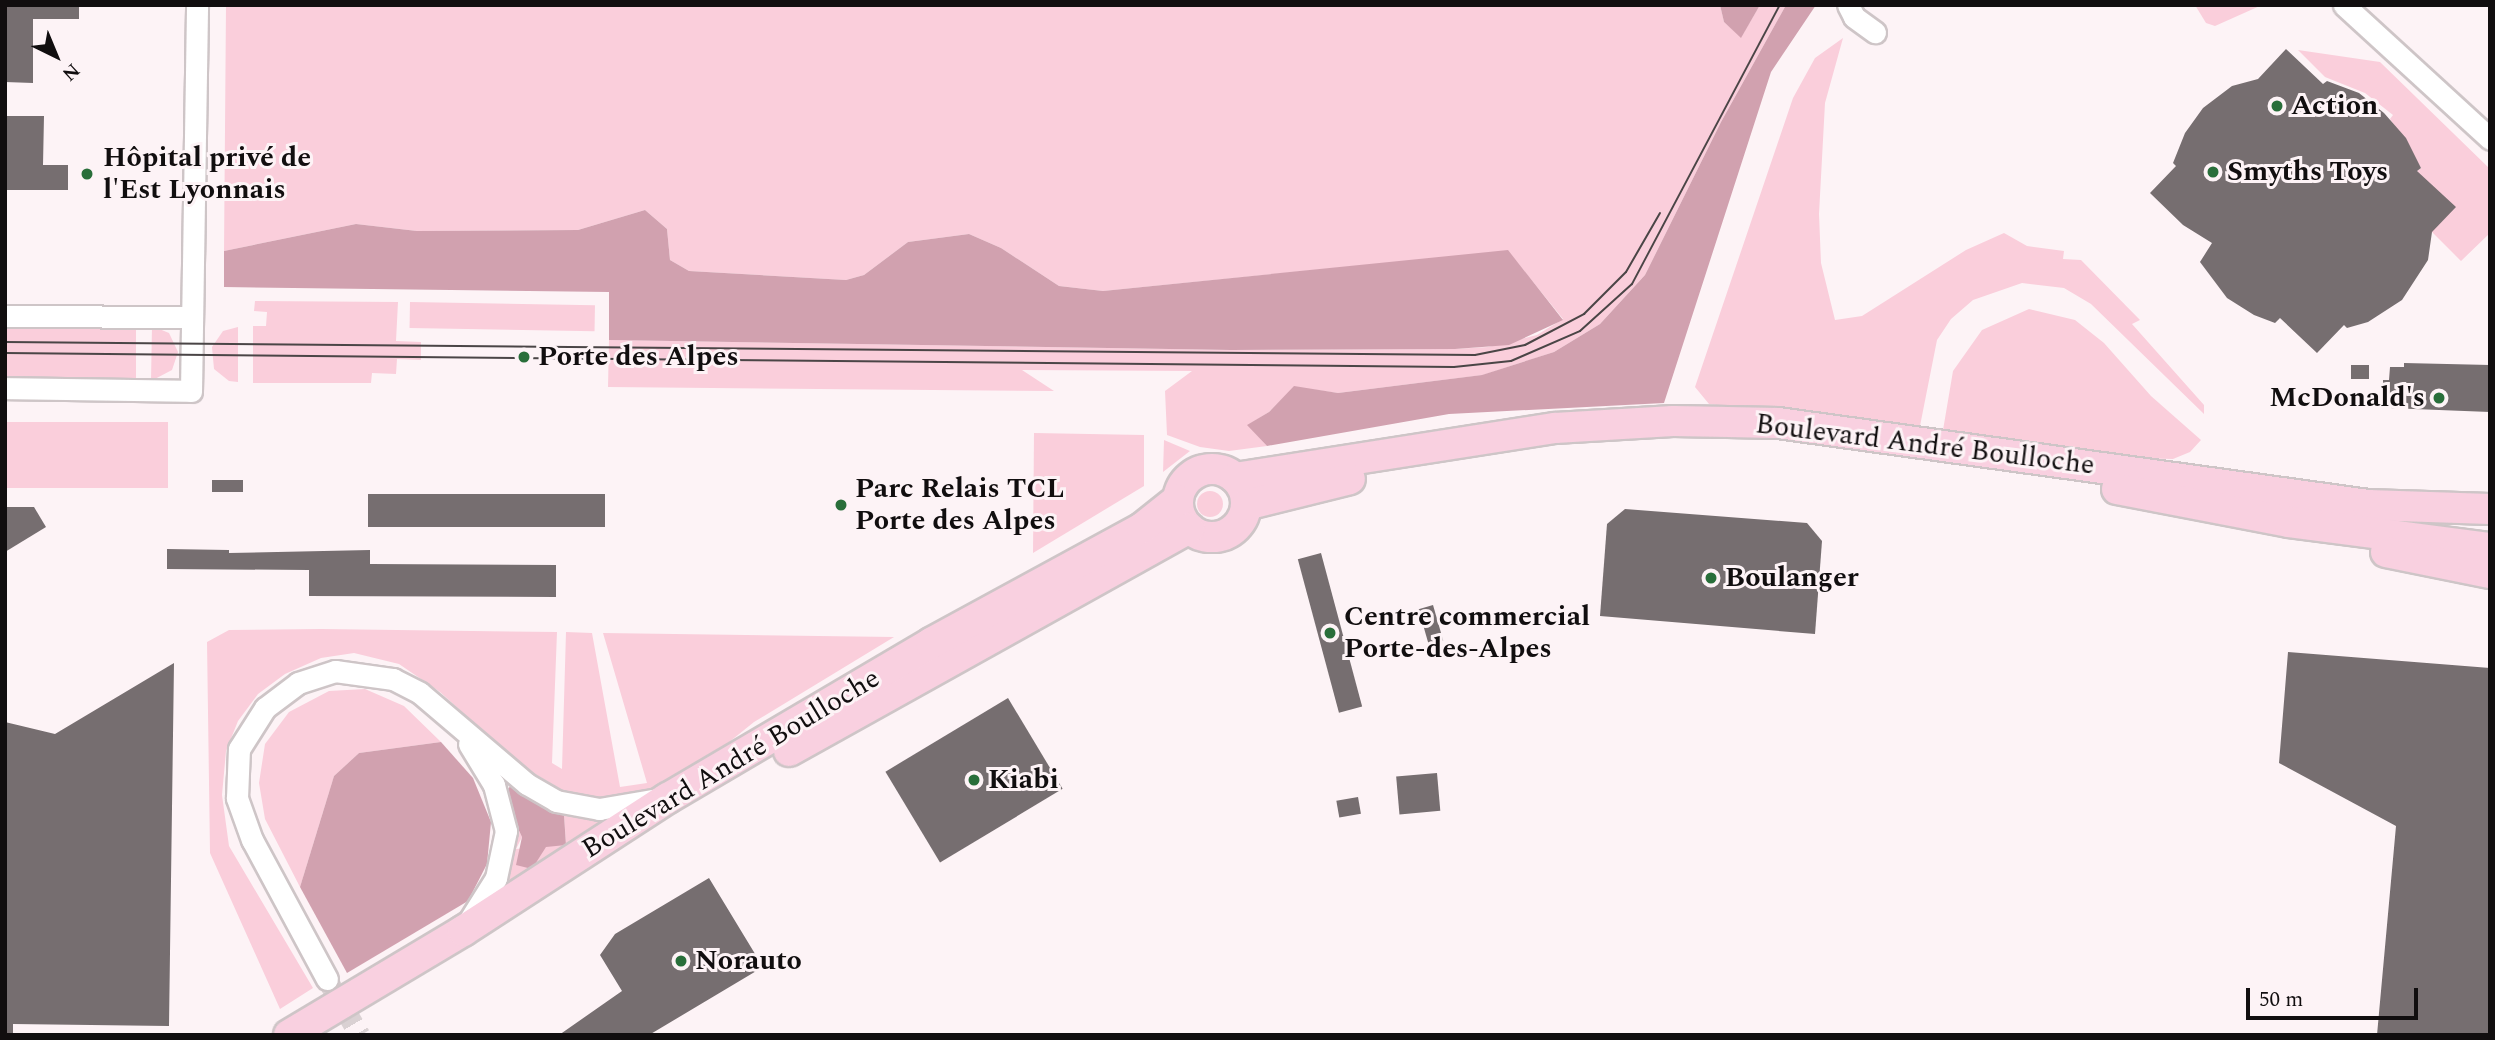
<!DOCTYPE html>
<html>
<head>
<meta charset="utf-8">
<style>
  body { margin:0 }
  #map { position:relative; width:2495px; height:1040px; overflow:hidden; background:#fdf3f6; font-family:Spectral,serif }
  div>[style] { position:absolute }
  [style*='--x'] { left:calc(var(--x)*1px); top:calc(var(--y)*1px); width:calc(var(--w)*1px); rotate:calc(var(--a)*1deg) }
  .green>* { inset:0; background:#facedb; transform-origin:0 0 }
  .round { border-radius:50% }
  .forest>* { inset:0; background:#d1a1af }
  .building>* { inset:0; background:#766e70; transform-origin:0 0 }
  .minor-tunnel>* { height:21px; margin-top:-10.5px; transform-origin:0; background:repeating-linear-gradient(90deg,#dad1d3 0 21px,transparent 0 31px) }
  .roads { filter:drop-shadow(2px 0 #cec5c7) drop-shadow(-2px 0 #cec5c7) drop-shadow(0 2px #cec5c7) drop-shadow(0 -2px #cec5c7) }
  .minor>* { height:21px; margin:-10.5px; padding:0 10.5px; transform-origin:10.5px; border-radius:10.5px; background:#fff }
  .secondary>* { height:30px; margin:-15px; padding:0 15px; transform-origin:15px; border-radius:15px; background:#f9d0e0 }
  .secondary>.ring { margin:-15px; padding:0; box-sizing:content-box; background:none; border:30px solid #f9d0e0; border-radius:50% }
  .tram>* { height:2px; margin:-1px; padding:0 1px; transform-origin:1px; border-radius:1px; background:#4a4546 }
  .dots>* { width:19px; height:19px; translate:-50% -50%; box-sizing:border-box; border:4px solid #fdf3f6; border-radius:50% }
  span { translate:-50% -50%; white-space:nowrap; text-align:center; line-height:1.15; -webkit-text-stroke:6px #fdf3f6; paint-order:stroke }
  .poi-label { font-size:28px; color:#110e0f; font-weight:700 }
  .left { translate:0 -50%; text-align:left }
  .right { translate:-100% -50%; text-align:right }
  .street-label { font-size:28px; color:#110e0f }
  .frame { position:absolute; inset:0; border:7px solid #110e0f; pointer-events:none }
  .north { position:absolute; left:21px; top:21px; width:70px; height:70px; -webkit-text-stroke:5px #fdf3f6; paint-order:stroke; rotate:137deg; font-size:19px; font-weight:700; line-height:28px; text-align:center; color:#110e0f }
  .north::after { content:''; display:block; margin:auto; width:24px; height:32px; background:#110e0f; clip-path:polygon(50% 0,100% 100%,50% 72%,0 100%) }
  .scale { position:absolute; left:2246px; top:988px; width:172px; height:32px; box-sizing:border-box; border:4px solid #110e0f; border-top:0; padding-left:9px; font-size:21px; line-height:24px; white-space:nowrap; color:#110e0f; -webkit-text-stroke:5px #fdf3f6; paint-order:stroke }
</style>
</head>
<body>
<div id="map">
  <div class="green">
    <i style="clip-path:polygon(226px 5px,1720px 5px,1724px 22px,1741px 37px,1760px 5px,1786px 5px,1721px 122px,1645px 275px,1600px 324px,1554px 352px,1483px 375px,1338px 393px,1294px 387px,1269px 412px,1248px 425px,1267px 446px,1229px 451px,1200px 447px,1167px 435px,1165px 391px,1192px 371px,1022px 370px,1054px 391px,608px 387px,609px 340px,1231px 350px,1455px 349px,1488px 347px,1537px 335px,1563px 319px,1508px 251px,1103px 291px,1059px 286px,1001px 248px,969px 234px,908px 242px,864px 275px,846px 280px,689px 271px,670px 260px,667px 229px,645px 210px,578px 230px,417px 231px,356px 224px,224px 251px)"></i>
    <i style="clip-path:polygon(2195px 5px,2262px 5px,2215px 26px,2206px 23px)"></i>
    <i style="clip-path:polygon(1843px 38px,1825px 103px,1819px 214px,1821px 263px,1835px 320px,1862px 316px,1966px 250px,2004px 233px,2027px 246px,2064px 251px,2063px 259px,2081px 260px,2140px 320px,2132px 324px,2204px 405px,2204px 414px,2091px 304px,2064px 288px,2022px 283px,1973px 300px,1951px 319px,1937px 340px,1919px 431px,1709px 404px,1695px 387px,1793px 98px,1815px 58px)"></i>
    <i style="clip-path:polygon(2298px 50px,2380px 62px,2490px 169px,2490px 233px,2461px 261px,2432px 232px,2417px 171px,2421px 168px,2390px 119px,2393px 115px,2365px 93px,2325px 77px)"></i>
    <i style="clip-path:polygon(255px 301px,398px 302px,396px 341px,421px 342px,421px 360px,397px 359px,396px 374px,372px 373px,371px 383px,253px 383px,253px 326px,266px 326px,267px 312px,254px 311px)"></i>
    <i style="left:410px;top:302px;width:185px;height:26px;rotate:1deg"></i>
    <i style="clip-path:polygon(2029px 309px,2075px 320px,2104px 343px,2151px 396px,2201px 440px,2190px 452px,2173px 459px,2083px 457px,1942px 436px,1953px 371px,1982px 330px)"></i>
    <i style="left:5px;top:325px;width:131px;height:54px"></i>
    <i style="clip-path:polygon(152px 326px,169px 333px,178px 352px,172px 370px,151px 381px)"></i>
    <i style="clip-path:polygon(238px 327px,238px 382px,229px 381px,214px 369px,212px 347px,223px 331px)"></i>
    <i style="left:5px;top:422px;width:163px;height:66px"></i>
    <i style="clip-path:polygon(1034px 433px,1144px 435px,1144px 486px,1033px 553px)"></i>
    <i style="clip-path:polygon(1164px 440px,1190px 451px,1163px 472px)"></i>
    <i class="round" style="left:1197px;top:491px;width:26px;height:26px"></i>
    <i style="clip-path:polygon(321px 629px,557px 632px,552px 763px,562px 769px,566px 632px,592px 633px,620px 787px,647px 783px,603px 633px,894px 637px,754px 722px,718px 751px,645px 792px,606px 800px,567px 793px,523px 767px,440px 692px,399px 664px,354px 653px,321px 658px,285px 674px,258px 694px,238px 721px,226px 751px,222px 795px,229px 846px,313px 988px,280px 1009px,210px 853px,207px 642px,229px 630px)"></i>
    <i style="clip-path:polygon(365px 689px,404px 706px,441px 742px,359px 753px,334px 776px,300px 887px,265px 819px,259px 783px,265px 744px,289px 712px,329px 691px)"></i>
    <i style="clip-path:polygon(564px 815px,598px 818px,605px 826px,500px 893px,513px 818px,522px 837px,516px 849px,566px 844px)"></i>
  </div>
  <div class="forest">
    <i style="clip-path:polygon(1720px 5px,1760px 5px,1741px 38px,1724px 22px)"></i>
    <i style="clip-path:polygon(1786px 5px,1816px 5px,1771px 72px,1664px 403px,1449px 414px,1267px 446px,1247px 425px,1269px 412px,1294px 386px,1338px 393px,1482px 375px,1554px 352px,1600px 324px,1645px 275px,1721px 122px)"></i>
    <i style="clip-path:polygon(645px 210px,667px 229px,670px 260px,689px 271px,846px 280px,864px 275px,908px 242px,969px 234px,1001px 248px,1059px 286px,1103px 291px,1508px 250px,1563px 320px,1509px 345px,1455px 349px,1231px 350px,609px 340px,609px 292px,224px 287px,224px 251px,356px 224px,417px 231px,578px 230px)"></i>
    <i style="clip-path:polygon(441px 742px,473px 778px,491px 822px,487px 864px,468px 901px,347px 973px,300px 887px,334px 776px,359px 753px)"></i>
    <i style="clip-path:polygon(512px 784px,537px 803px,564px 815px,566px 845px,546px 847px,532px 869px,516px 865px,522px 837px,513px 818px,508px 789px)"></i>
  </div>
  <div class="building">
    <i style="clip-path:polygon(5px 5px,79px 5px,79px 19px,33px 19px,33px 83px,5px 82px)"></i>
    <i style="clip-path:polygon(2286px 49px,2323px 84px,2327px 81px,2359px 93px,2384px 113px,2406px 138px,2421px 168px,2417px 171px,2456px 207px,2432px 232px,2428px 260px,2402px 300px,2368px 322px,2347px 328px,2344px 325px,2317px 353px,2280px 318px,2275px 323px,2254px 315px,2227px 298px,2200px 262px,2212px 243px,2183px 225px,2150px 193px,2176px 166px,2173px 163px,2185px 133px,2203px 108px,2232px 86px,2258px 79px)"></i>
    <i style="clip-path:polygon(5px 116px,44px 116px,43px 165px,68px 165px,68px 190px,5px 190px)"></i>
    <i style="clip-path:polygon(2404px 363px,2490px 365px,2490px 412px,2388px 408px,2389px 387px,2383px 387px,2383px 380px,2389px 380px,2390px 367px,2404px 367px)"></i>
    <i style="left:2351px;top:365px;width:18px;height:14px"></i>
    <i style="left:212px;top:480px;width:31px;height:12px"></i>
    <i style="left:368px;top:494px;width:237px;height:33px"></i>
    <i style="clip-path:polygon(5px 507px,34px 507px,46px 527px,5px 552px)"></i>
    <i style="clip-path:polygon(1625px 509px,1807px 523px,1822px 541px,1815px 634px,1600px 616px,1607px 524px)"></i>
    <i style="clip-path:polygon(167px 549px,229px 550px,229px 553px,370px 550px,370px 564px,556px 565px,556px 597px,309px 596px,309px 570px,167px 569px)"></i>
    <i style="left:1321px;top:553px;width:159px;height:24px;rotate:75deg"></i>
    <i style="left:1433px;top:605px;width:37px;height:15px;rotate:74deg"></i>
    <i style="clip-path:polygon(2288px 652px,2490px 668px,2490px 1035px,2377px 1035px,2396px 826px,2279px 763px)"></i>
    <i style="clip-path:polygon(174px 663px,169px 1026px,13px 1024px,13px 1035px,5px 1035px,5px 722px,55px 734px)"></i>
    <i style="left:1008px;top:698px;width:106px;height:143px;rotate:59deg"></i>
    <i style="left:1437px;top:773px;width:38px;height:41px;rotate:85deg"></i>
    <i style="left:1358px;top:797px;width:17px;height:22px;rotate:80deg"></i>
    <i style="clip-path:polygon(709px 878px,763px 967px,649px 1035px,559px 1035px,622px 991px,600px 955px,615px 934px)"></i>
  </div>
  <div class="minor-tunnel">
    <i style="--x:327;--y:979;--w:65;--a:59.5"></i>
  </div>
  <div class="roads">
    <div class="minor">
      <i style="--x:1848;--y:5;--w:13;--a:63"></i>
      <i style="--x:1854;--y:17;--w:26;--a:36"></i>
      <i style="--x:2344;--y:5;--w:198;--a:42.5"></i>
      <i style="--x:5;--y:316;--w:187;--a:0.3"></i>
      <i style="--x:5;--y:388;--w:186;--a:0.9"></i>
      <i style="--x:191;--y:391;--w:386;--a:-89.1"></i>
      <i style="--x:467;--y:924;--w:54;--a:-57.8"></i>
      <i style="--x:496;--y:878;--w:48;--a:-78"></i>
      <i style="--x:506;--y:831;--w:48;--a:-104.6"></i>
      <i style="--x:494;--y:785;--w:48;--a:-121.4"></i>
      <i style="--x:327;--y:979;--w:158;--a:-118.3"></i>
      <i style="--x:252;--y:840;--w:45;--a:-109.7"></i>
      <i style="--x:237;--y:798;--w:49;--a:-87.7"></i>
      <i style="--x:239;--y:749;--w:49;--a:-57.6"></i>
      <i style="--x:265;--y:708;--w:41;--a:-37.1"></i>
      <i style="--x:298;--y:683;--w:39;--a:-18"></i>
      <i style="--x:335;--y:671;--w:59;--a:7.9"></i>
      <i style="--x:393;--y:679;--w:30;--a:27"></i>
      <i style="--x:420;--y:693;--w:140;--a:40.4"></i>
      <i style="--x:527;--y:784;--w:34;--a:30"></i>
      <i style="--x:556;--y:801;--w:44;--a:10.5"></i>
      <i style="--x:599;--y:809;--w:61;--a:-9.5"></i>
    </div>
    <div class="secondary">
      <i class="ring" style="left:1178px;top:469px;width:38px;height:38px"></i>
      <i style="--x:1235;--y:478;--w:324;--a:-8.9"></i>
      <i style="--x:1555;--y:428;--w:118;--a:-3.4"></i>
      <i style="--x:1673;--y:421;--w:105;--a:1.1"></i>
      <i style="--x:1778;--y:423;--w:596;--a:7.91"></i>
      <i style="--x:2368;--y:505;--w:122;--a:1.9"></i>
      <i style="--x:2117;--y:489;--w:175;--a:10.9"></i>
      <i style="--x:2289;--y:522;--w:203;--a:7.4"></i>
      <i style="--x:1246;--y:505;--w:107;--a:-14"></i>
      <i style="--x:2386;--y:552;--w:106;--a:11.4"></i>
      <i style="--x:789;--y:751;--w:458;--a:-29.1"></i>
      <i style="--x:289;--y:1035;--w:203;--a:-30.9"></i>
      <i style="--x:463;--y:931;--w:244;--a:-33"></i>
      <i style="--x:668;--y:798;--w:305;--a:-30.5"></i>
      <i style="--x:931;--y:643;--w:240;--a:-28.6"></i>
      <i style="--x:1142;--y:528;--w:45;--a:-38.7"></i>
    </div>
  </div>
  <div class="tram">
    <i style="--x:5;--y:342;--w:1470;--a:0.51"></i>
    <i style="--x:1475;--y:355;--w:51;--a:-11.3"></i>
    <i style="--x:1525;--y:345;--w:67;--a:-27.7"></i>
    <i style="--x:1584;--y:314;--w:59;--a:-45"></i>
    <i style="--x:1626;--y:272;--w:68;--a:-60"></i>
    <i style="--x:5;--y:353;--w:1449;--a:0.55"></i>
    <i style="--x:1454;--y:367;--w:57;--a:-6"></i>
    <i style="--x:1511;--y:361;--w:75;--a:-23.5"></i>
    <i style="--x:1580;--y:331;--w:70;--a:-42.1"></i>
    <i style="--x:1632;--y:284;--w:316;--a:-62.1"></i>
  </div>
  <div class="dots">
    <i style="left:2277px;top:106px;background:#296e3a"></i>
    <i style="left:2213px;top:172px;background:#296e3a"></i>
    <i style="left:87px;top:174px;background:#296e3a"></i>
    <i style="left:524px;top:357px;background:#296e3a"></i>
    <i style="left:2439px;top:398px;background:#296e3a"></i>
    <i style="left:841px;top:505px;background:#296e3a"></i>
    <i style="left:1711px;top:578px;background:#296e3a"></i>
    <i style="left:1330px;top:633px;background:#296e3a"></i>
    <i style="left:974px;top:780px;background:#296e3a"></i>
    <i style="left:681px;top:961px;background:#296e3a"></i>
  </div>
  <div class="poi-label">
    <span class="left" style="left:2291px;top:106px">Action</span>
    <span class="left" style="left:103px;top:174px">Hôpital privé de<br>l'Est Lyonnais</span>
    <span class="left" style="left:2227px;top:172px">Smyths Toys</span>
    <span class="left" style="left:538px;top:357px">Porte des Alpes</span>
    <span class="right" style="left:2425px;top:398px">McDonald's</span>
    <span class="left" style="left:855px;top:505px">Parc Relais TCL<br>Porte des Alpes</span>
    <span class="left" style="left:1725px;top:578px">Boulanger</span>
    <span class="left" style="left:1344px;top:633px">Centre commercial<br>Porte-des-Alpes</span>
    <span class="left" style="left:988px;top:780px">Kiabi</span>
    <span class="left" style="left:695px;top:961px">Norauto</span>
  </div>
  <div class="street-label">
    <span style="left:1925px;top:445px;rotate:7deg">Boulevard André Boulloche</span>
    <span style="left:731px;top:764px;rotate:-31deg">Boulevard André Boulloche</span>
  </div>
  <div class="frame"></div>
  <div class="north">N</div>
  <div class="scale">50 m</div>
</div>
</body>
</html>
